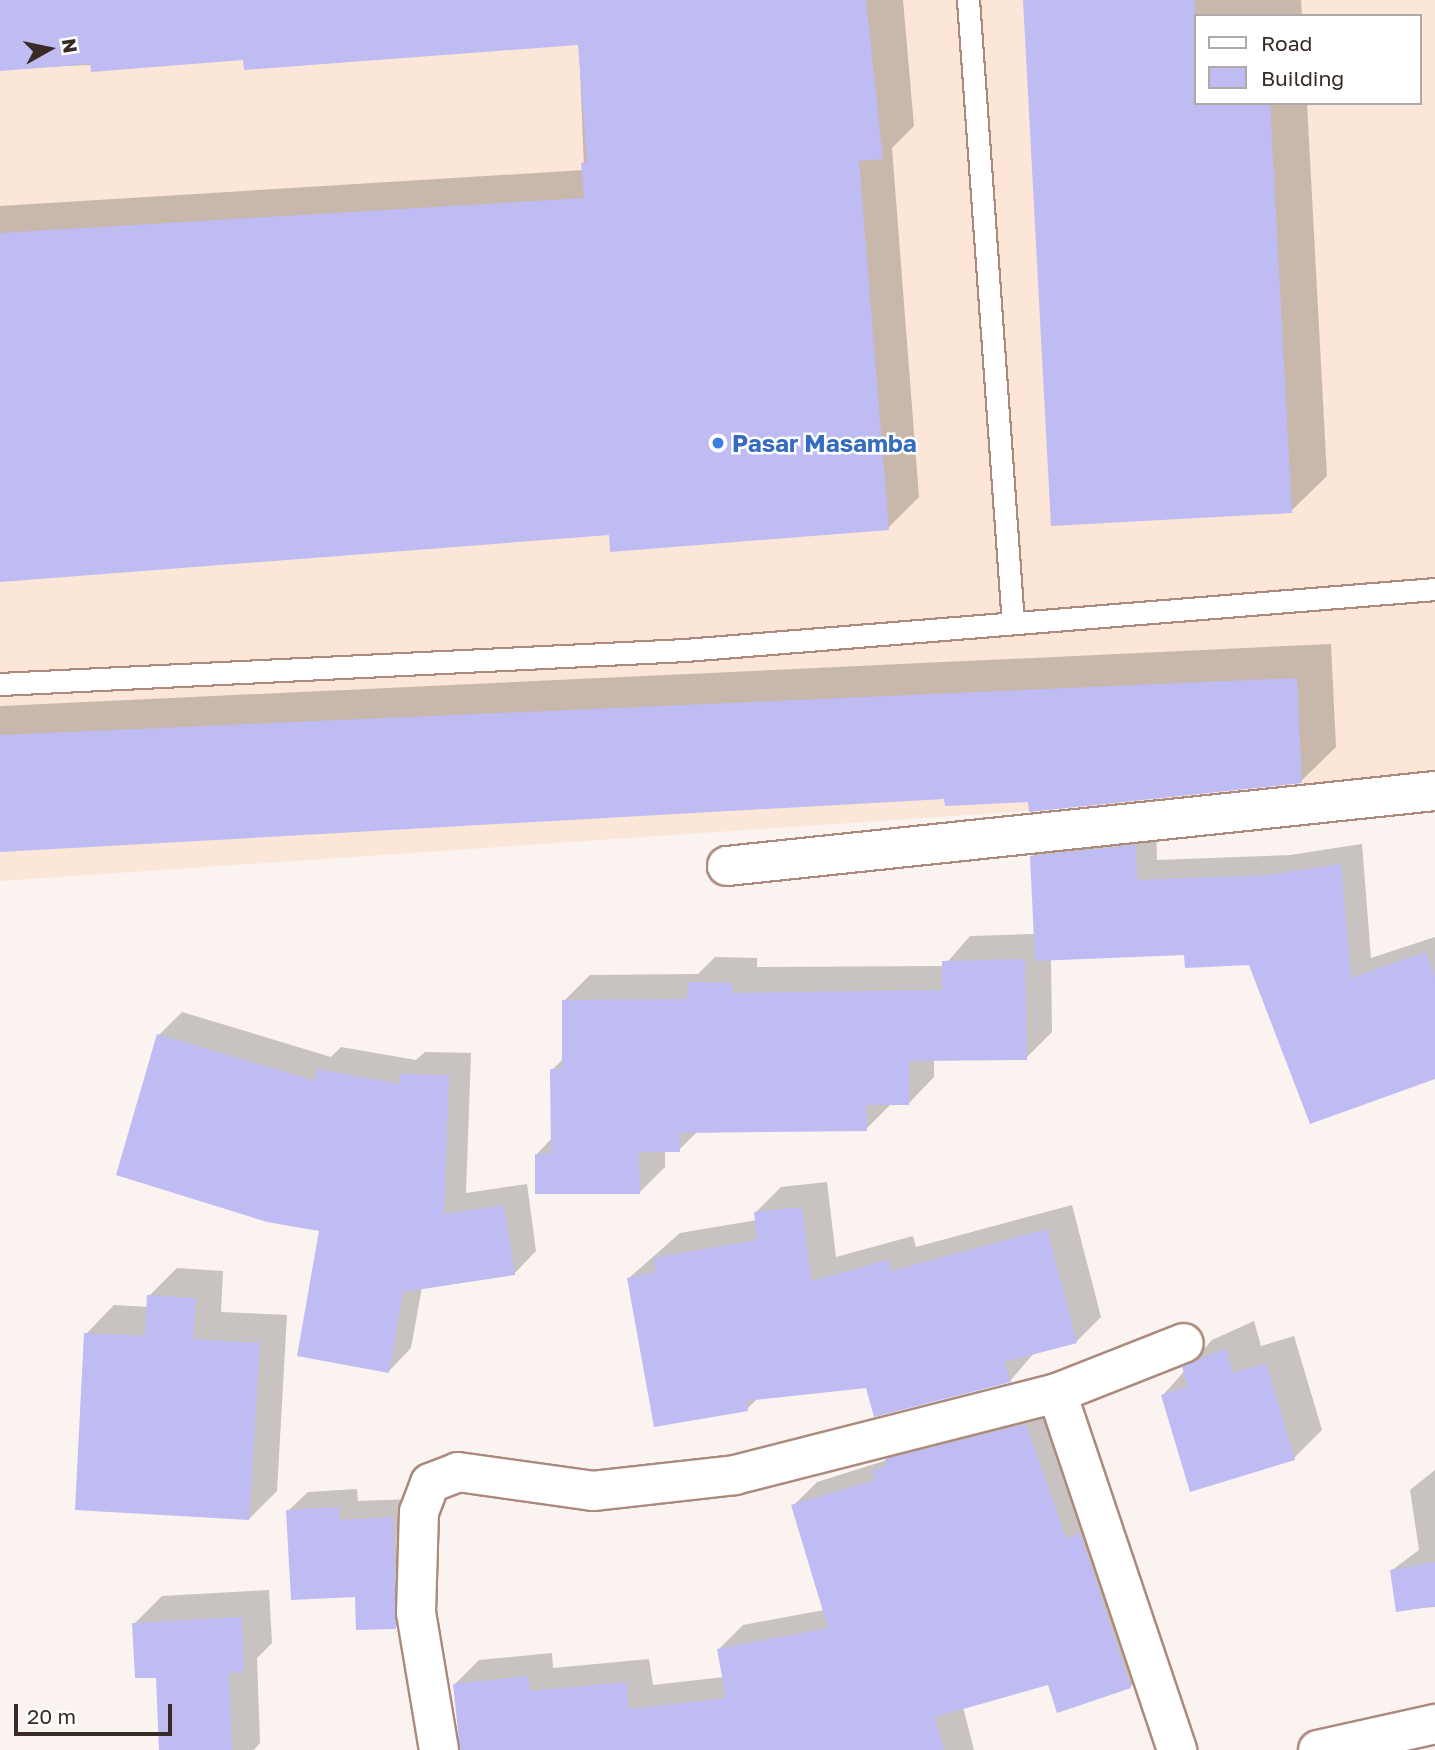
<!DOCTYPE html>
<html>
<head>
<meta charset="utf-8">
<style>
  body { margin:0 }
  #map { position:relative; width:1435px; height:1750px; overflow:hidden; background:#faf3f0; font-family:"Golos Text",sans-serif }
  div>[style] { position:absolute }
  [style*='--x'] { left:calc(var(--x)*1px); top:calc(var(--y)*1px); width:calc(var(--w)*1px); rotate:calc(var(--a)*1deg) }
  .commercial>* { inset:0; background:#fbe6d8 }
  .shadow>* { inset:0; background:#0003 }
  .building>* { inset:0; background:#bfbbf3 }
  .roads { filter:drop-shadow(2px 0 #ac8a7d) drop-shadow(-2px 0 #ac8a7d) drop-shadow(0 2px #ac8a7d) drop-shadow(0 -2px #ac8a7d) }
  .lane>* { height:21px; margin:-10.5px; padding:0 10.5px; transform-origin:10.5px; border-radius:10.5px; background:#fff }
  .street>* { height:38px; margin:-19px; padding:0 19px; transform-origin:19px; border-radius:19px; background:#fff }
  .dots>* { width:19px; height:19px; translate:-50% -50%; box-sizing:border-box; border:4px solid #fff; border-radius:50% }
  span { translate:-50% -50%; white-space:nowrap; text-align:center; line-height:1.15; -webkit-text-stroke:5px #fff; paint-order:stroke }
  .shop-label { font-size:24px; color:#366cbe; font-weight:700 }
  .left { translate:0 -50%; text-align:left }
  .legend { position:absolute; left:1194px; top:14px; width:228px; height:91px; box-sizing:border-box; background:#fff; border:2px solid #afaaa8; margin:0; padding:9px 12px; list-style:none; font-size:21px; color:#382a25 }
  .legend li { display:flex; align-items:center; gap:14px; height:35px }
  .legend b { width:35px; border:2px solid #afaaa8 }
  .north { position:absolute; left:14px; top:14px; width:70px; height:70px; -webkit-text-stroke:5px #fff; paint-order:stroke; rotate:81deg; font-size:19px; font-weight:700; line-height:28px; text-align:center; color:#382a25 }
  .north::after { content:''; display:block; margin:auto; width:24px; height:32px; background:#382a25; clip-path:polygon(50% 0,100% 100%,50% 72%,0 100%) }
  .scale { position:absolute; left:14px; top:1704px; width:158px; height:32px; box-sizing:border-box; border:4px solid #382a25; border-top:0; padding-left:9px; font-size:21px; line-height:24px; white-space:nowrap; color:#382a25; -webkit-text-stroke:5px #fff; paint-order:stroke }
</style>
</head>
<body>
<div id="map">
  <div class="commercial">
    <i style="clip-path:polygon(evenodd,0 0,1435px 0,1435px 783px,0 881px,0 0,1195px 16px,1419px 16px,1419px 103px,1195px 103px,1195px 16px)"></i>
  </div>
  <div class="shadow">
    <i style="clip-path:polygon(0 0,903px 0,914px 126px,892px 148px,919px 497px,888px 528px,610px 533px,0 576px,0 206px,584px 170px,579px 43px,0 69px)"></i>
    <i style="clip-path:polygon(1025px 0,1301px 0,1302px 16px,1195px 16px,1195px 103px,1307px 103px,1327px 476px,1291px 511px)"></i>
    <i style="clip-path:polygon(1331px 644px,1336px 747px,1301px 781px,1030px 800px,946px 797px,0 847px,0 706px)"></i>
    <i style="clip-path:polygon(1156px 825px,1157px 860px,1290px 855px,1362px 844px,1371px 958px,1435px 937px,1435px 1078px,1250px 963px,1186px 953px,1051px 959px,1052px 1032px,1026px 1058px,934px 1059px,934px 1077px,909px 1103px,892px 1103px,866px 1129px,698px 1131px,679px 1150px,665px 1150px,665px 1167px,639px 1193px,537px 1154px,552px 1138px,552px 1070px,564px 1058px,564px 1001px,590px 975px,698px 974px,715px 957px,757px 958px,757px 967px,944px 966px,970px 936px,1035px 934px,1032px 857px,1053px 836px)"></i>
    <i style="clip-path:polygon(182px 1012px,331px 1057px,341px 1047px,416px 1060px,425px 1052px,471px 1053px,466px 1193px,527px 1184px,536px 1251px,514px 1274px,422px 1287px,411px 1348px,389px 1371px,321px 1230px,159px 1035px)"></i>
    <i style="clip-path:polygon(827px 1182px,836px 1257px,913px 1236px,916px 1247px,1072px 1205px,1101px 1317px,1076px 1342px,1034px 1353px,1010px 1381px,867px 1386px,758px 1398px,747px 1409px,629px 1278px,680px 1233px,757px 1220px,756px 1212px,781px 1187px)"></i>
    <i style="clip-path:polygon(177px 1268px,223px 1271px,221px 1312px,287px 1315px,277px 1491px,249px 1519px,86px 1334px,114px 1305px,148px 1307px,149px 1296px)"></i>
    <i style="clip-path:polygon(1254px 1321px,1261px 1346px,1294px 1336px,1322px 1430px,1294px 1458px,1163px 1395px,1212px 1340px)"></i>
    <i style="clip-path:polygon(1050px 1401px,1154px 1663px,1130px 1687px,1049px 1683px,963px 1707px,974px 1750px,461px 1750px,455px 1684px,479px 1660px,552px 1653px,553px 1668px,649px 1659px,653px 1685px,724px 1677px,719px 1649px,743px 1625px,824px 1610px,793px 1506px,817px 1482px,884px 1461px,898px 1447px)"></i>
    <i style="clip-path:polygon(1435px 1470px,1435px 1607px,1398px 1610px,1392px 1570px,1419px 1550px,1410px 1490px)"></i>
    <i style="clip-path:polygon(357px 1489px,358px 1501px,412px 1499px,415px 1607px,396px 1627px,356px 1595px,288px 1511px,308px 1492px)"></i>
    <i style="clip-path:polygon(269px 1590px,272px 1643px,257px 1658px,260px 1743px,254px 1750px,161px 1750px,157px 1676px,134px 1624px,162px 1596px)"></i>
  </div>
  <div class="building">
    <i style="clip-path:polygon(0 0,866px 0,883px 159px,859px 161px,889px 530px,610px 552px,609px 535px,0 582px,0 233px,584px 198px,581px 163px,587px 162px,578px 45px,244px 70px,243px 60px,91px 72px,90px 64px,0 71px)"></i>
    <i style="clip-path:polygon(1023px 0,1195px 0,1195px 103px,1270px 103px,1292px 513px,1051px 526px)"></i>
    <i style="clip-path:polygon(1297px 678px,1302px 783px,1029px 812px,1028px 802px,945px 806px,944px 799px,0 852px,0 735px)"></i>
    <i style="clip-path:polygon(1136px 845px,1137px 880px,1268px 875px,1341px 864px,1351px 978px,1426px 952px,1435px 977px,1435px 1079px,1310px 1124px,1249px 965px,1185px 968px,1184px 955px,1035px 961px,1030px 856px)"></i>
    <i style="clip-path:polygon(1025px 959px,1027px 1060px,909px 1061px,909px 1105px,866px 1105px,867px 1131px,679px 1133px,680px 1152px,639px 1152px,640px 1194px,535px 1194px,535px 1154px,551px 1154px,550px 1069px,562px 1069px,562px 1000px,687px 999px,688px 982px,732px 983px,732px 993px,942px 990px,942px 961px)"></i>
    <i style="clip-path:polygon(157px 1034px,315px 1081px,317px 1069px,400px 1084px,400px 1074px,449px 1075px,444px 1214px,504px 1205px,515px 1275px,403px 1292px,389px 1373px,297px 1356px,319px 1231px,267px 1222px,116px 1175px)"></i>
    <i style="clip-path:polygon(802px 1207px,811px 1281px,888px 1260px,891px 1271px,1047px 1229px,1077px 1343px,1004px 1362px,1011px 1382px,874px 1417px,866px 1388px,746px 1401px,748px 1411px,654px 1427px,627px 1278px,656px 1272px,653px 1258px,757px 1240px,754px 1212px)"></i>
    <i style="clip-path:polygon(147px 1295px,196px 1298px,193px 1339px,260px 1343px,249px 1520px,75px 1510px,84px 1333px,145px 1336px)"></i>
    <i style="clip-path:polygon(1226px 1348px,1233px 1373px,1266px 1363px,1295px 1460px,1190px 1492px,1161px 1395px,1188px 1387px,1182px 1367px)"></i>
    <i style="clip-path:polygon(1026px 1424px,1066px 1538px,1080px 1533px,1131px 1688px,1057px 1713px,1048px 1685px,935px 1717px,944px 1750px,460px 1750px,453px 1684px,528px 1676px,530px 1691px,626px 1682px,629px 1709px,726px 1698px,717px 1649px,828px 1628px,791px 1505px,875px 1480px,872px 1470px,887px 1466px,885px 1459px)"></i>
    <i style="clip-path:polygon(339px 1507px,339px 1520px,393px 1517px,396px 1629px,356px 1630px,355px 1597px,291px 1600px,286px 1510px)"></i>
    <i style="clip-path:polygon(1435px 1562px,1435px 1606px,1396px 1612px,1390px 1570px)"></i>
    <i style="clip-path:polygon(242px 1617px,244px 1672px,229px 1673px,232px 1750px,159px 1750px,156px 1678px,135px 1678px,132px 1623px)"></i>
  </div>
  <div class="roads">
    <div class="lane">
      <i style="--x:968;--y:0;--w:625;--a:85.87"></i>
      <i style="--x:0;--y:684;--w:686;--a:-2.84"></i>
      <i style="--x:685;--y:650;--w:752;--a:-4.65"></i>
    </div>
    <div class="street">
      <i style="--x:727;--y:866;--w:712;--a:-6.05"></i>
      <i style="--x:1057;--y:1393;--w:136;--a:-21.5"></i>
      <i style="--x:439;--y:1750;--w:139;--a:-99.5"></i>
      <i style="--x:416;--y:1613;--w:101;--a:-88.3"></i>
      <i style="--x:419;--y:1512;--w:31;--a:-69"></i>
      <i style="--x:430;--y:1483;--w:30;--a:-21"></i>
      <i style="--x:458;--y:1472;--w:136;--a:8"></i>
      <i style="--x:593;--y:1491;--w:143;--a:-6.4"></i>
      <i style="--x:735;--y:1475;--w:332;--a:-14.3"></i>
      <i style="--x:1057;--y:1393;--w:377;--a:71.4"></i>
      <i style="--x:1318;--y:1750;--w:120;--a:-12.5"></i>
    </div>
  </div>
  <div class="dots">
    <i style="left:718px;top:443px;background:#3f7fe0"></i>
  </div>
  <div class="shop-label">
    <span class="left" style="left:732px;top:443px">Pasar Masamba</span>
  </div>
  <ul class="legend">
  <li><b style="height:9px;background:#fff"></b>Road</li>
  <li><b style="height:19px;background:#bfbbf3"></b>Building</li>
  </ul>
  <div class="north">N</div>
  <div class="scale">20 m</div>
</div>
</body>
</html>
